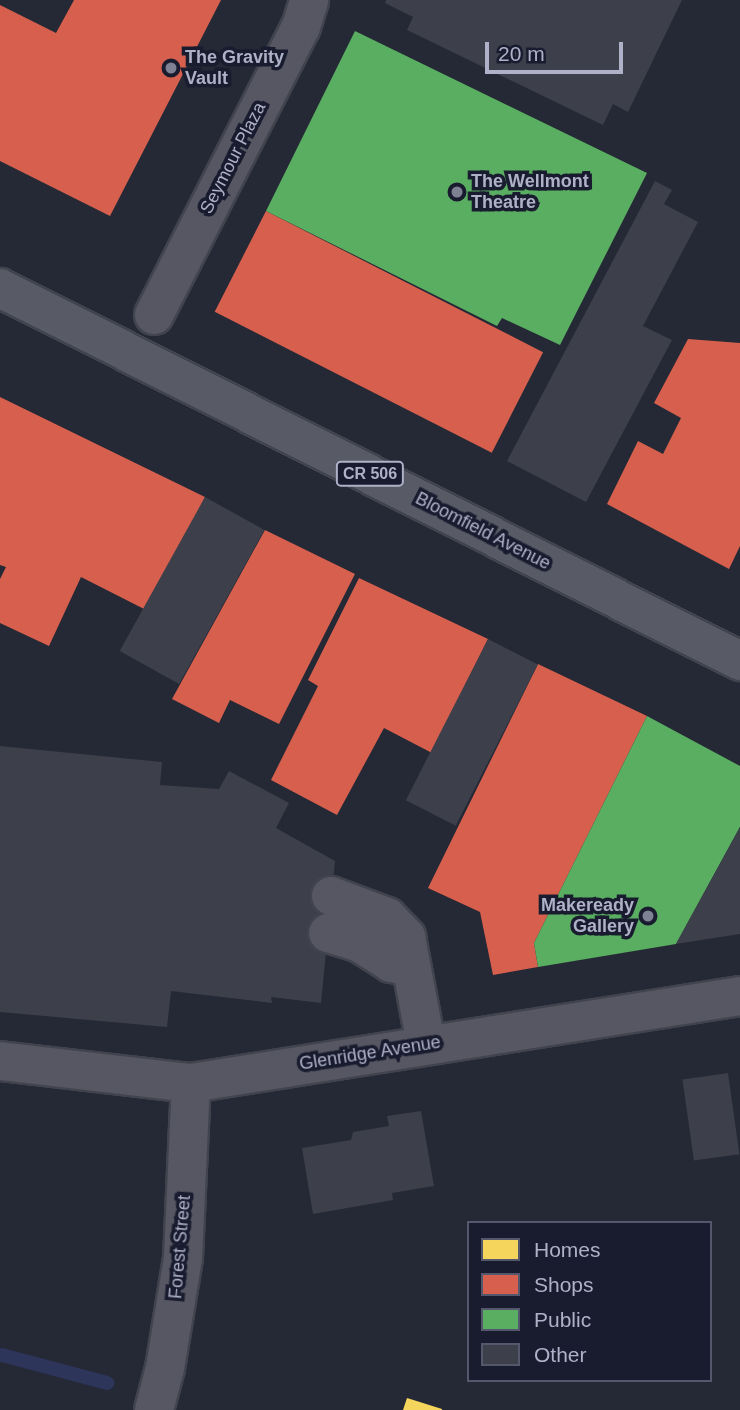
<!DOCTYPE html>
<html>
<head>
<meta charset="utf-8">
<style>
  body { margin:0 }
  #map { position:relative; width:740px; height:1410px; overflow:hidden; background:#252835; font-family:Helvetica,sans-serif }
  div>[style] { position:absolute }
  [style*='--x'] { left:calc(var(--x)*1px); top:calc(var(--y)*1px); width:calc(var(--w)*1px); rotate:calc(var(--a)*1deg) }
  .homes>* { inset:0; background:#f6d55c }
  .shops>* { inset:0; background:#d6604d; transform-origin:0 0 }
  .public>* { inset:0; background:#5aae61 }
  .stream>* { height:14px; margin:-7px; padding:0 7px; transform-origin:7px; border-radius:7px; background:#2d355b }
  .building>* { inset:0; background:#3d3f4b; transform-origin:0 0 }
  .roads { filter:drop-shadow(2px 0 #41444e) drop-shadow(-2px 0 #41444e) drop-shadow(0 2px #41444e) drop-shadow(0 -2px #41444e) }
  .minor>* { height:38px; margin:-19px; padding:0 19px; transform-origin:19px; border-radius:19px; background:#565762 }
  .major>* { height:38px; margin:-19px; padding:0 19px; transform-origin:19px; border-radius:19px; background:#585a65 }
  .dots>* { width:19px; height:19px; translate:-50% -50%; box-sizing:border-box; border:4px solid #191c2f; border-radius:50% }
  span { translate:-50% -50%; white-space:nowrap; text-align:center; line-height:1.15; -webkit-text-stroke:7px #191c2f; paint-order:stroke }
  .shield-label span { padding:2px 5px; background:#191c2f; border:2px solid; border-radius:5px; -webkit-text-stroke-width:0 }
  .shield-label { font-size:16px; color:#aeb1c7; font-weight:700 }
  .poi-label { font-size:18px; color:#aeb1c7; font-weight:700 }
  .left { translate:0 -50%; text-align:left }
  .right { translate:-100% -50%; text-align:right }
  .street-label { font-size:18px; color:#aeb1c7 }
  .legend { position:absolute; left:467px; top:1221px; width:245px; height:161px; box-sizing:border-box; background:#191c2f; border:2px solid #55586c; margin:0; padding:9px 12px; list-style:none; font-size:21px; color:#aeb1c7 }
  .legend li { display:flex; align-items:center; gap:14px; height:35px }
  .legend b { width:35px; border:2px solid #55586c }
  .scale { position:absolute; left:485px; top:42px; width:138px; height:32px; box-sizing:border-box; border:4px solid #aeb1c7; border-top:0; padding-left:9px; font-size:21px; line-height:24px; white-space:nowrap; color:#aeb1c7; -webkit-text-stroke:5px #191c2f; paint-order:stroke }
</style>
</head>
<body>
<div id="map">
  <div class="homes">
    <i style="clip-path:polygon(407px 1398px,442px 1409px,442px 1410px,403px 1410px)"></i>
  </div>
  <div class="shops">
    <i style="clip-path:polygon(74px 0,221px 0,110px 216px,0 161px,0 5px,56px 33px)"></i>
    <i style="left:266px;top:211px;width:311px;height:113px;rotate:27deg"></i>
    <i style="clip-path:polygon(688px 339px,740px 343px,740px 546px,729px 569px,607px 504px,638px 441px,663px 454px,681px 418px,654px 403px)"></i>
    <i style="clip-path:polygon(0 397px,205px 497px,148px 611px,81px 577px,49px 646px,0 623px,0 579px,6px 567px,0 565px)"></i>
    <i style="clip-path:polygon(265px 530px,355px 574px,279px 724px,230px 700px,219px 723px,172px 699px)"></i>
    <i style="clip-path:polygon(359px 578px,488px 639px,432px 753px,384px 728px,337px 815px,271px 780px,318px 686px,308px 680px)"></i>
    <i style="clip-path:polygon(538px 664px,647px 716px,534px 943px,538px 967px,493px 975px,480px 912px,428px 888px)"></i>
  </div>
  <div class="public">
    <i style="clip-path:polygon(355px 31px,647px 173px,560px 345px,502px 318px,497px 326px,266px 211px)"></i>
    <i style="clip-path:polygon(647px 716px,740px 766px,740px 827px,676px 944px,538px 967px,534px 943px)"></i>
  </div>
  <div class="stream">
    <i style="--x:2;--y:1355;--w:109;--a:14.9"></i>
  </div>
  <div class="building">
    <i style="clip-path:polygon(386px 0,682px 0,628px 112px,613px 104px,603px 125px,407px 30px,413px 17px,385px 3px)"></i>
    <i style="clip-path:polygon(655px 181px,672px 190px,664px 204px,698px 222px,643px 326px,672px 340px,586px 502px,507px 461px)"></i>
    <i style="left:205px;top:497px;width:68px;height:176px;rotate:29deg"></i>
    <i style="left:488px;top:639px;width:56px;height:181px;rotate:27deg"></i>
    <i style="clip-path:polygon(0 746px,162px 762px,160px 785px,219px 789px,229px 771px,289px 803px,276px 828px,335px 861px,321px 1003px,271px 997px,272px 1003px,171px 991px,167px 1027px,0 1012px)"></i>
    <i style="clip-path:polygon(740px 827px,740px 934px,676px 944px)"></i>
    <i style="left:728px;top:1073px;width:82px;height:46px;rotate:82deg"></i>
    <i style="clip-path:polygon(421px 1111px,434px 1186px,392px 1193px,393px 1200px,313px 1214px,302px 1148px,351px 1140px,353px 1132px,389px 1126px,387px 1116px)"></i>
  </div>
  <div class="roads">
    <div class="minor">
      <i style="--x:154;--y:315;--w:323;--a:-63"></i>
      <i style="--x:301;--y:27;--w:28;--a:-73"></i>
      <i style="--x:331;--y:896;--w:60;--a:20.6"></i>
      <i style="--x:387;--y:917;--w:28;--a:46"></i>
      <i style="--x:406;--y:937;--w:109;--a:79.4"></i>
      <i style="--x:328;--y:933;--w:31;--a:17"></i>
      <i style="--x:358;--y:942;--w:39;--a:32"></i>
      <i style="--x:391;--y:963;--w:19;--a:9"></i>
      <i style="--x:0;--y:1061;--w:192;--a:6.6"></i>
      <i style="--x:191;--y:1083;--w:556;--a:-9"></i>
      <i style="--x:154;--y:1410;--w:43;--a:-75.3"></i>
      <i style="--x:165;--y:1368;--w:111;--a:-80.7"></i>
      <i style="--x:183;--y:1258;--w:175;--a:-87.4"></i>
    </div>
    <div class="major">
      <i style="--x:0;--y:288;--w:829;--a:26.75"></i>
    </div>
  </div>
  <div class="dots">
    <i style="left:171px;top:68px;background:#7e8194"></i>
    <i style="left:457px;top:192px;background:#7e8194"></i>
    <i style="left:648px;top:916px;background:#7e8194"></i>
  </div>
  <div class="shield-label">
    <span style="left:370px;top:474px">CR 506</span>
  </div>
  <div class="poi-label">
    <span class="left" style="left:185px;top:68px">The Gravity<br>Vault</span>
    <span class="left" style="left:471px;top:192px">The Wellmont<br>Theatre</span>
    <span class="right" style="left:634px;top:916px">Makeready<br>Gallery</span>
  </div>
  <div class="street-label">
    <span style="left:233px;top:158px;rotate:-63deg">Seymour Plaza</span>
    <span style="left:483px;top:531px;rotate:27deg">Bloomfield Avenue</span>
    <span style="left:370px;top:1053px;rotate:-9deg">Glenridge Avenue</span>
    <span style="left:180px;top:1247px;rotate:-85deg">Forest Street</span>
  </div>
  <ul class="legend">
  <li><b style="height:19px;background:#f6d55c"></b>Homes</li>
  <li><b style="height:19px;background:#d6604d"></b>Shops</li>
  <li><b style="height:19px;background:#5aae61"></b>Public</li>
  <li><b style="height:19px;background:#3d3f4b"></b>Other</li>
  </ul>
  <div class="scale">20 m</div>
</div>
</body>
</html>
